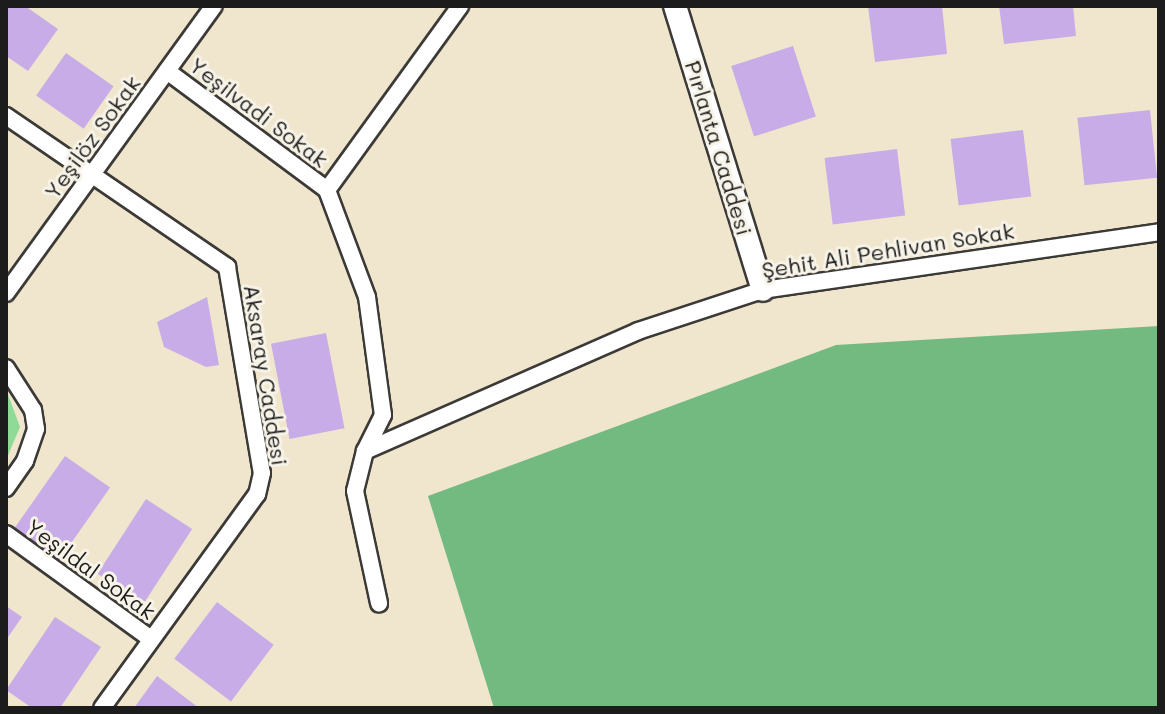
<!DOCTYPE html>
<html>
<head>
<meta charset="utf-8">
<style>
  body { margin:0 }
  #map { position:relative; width:1165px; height:714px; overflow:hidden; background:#f0e6cd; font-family:Mali,sans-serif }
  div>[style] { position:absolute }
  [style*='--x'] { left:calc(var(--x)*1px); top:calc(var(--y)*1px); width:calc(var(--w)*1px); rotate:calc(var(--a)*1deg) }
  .green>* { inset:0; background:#8fda97 }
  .forest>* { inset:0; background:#73ba80 }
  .building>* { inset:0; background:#c8ace7; transform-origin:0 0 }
  .roads { filter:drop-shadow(2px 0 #3c3a37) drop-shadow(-2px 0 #3c3a37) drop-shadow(0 2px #3c3a37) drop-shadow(0 -2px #3c3a37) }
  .minor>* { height:16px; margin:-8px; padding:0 8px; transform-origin:8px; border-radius:8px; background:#fff }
  .tertiary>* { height:22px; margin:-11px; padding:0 11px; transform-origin:11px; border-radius:11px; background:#fff }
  span { translate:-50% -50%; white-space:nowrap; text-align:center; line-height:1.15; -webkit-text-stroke:6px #f7f3e8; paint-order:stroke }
  .street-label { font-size:22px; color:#1c1c1c }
  .frame { position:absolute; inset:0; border:8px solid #1c1c1c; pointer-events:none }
</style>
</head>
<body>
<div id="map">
  <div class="green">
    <i style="clip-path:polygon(6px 389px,20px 427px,6px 460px)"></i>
  </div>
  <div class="forest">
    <i style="clip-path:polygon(1159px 326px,1159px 708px,494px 708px,428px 496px,836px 345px)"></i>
  </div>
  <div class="building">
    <i style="clip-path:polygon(6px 6px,25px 6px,58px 29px,28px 71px,6px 56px)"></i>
    <i style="clip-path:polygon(868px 6px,942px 6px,947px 54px,875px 62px)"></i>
    <i style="clip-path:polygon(999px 6px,1073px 6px,1076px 36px,1004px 44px)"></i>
    <i style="left:793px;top:46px;width:74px;height:65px;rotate:72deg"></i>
    <i style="left:66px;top:53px;width:58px;height:52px;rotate:35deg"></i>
    <i style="left:1150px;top:110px;width:68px;height:73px;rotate:84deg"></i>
    <i style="left:1023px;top:130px;width:67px;height:73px;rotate:83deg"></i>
    <i style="left:897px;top:149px;width:67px;height:73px;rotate:83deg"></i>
    <i style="clip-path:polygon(207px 297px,219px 365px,206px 367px,164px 347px,157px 322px)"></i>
    <i style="left:326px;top:333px;width:97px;height:56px;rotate:79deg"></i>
    <i style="left:65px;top:456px;width:55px;height:90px;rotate:35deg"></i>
    <i style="left:146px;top:499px;width:55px;height:89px;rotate:33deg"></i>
    <i style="left:217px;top:602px;width:71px;height:71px;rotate:37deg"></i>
    <i style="clip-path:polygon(6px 606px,22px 617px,6px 640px)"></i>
    <i style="clip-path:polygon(55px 617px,101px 647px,60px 708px,32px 708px,6px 690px)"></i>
    <i style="clip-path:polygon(157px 676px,199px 708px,134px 708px)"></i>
  </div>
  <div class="roads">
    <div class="minor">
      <i style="--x:167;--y:71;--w:199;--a:36.6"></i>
      <i style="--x:327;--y:190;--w:114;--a:69.5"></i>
      <i style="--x:367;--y:297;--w:119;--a:82.3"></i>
      <i style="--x:383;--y:415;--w:40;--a:116.6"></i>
      <i style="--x:365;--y:451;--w:41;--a:104"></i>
      <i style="--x:355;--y:491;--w:115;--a:77.9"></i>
      <i style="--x:6;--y:116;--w:268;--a:34.3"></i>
      <i style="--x:227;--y:267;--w:209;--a:80.4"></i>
      <i style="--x:262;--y:473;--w:22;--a:103"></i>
      <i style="--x:257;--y:494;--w:264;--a:125.9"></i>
      <i style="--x:327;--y:190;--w:227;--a:-54.1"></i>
      <i style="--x:6;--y:293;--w:354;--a:-54.1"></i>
      <i style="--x:6;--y:368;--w:50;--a:57.3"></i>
      <i style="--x:33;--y:410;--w:19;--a:81"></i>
      <i style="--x:36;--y:429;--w:34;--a:109"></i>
      <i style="--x:25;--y:461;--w:33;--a:125"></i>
      <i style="--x:365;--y:451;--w:298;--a:-23.7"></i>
      <i style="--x:638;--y:331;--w:132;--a:-18.2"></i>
      <i style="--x:763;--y:290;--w:400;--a:-8.3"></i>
      <i style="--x:6;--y:534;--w:179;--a:35.9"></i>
    </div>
    <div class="tertiary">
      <i style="--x:675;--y:6;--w:297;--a:72.8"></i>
    </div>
  </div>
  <div class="street-label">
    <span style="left:259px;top:112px;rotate:37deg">Yeşilvadi Sokak</span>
    <span style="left:92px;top:137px;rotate:-54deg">Yeşilöz Sokak</span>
    <span style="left:719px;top:148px;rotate:73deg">Pırlanta Caddesi</span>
    <span style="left:888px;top:250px;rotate:-9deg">Şehit Ali Pehlivan Sokak</span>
    <span style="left:266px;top:375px;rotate:81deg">Aksaray Caddesi</span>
    <span style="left:91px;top:569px;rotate:36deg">Yeşildal Sokak</span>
  </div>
  <div class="frame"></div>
</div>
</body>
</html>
